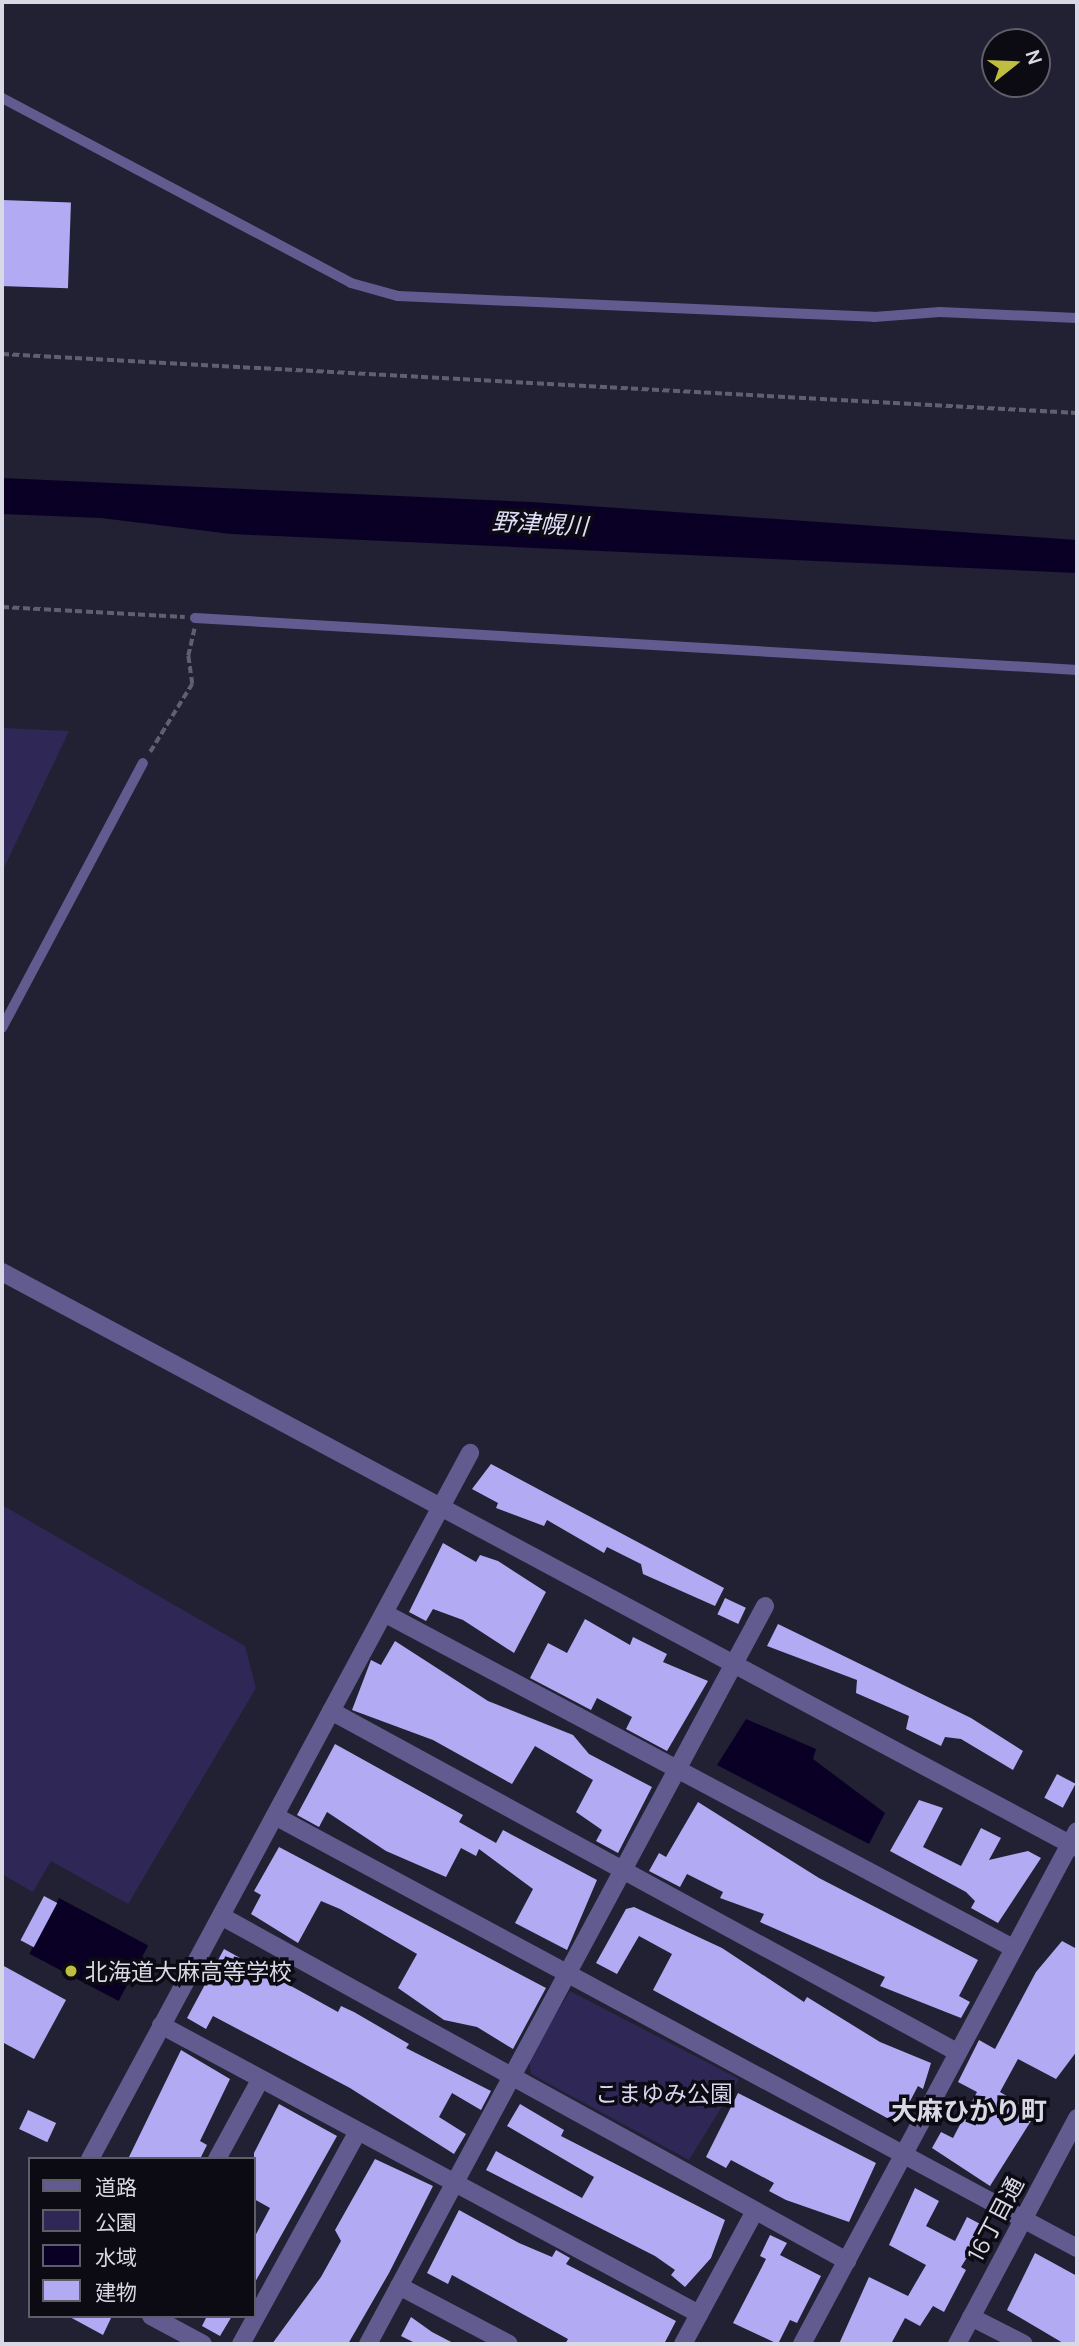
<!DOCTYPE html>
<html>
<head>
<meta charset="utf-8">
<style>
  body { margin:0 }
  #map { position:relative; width:1079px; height:2346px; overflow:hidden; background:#222033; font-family:Manrope,"Noto Sans JP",sans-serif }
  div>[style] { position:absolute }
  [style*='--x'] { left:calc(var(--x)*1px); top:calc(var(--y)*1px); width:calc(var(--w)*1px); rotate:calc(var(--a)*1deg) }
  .green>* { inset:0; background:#2f2756 }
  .water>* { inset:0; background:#0a0025; transform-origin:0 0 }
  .building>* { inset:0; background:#b2abf3; transform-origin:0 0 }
  .path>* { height:3.5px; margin-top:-1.75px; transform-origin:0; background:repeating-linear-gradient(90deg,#605f70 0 7px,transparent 0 10.5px) }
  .lane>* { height:10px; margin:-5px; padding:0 5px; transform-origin:5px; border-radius:5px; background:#615b90 }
  .street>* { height:18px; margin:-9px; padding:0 9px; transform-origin:9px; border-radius:9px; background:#615b90 }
  .dots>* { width:19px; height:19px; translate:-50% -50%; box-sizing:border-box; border:4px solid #0c0b14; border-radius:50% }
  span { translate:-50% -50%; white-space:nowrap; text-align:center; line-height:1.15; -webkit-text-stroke:7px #0c0b14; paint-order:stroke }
  .poi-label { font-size:23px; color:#d9d8e5 }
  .left { translate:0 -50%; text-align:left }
  .park-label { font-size:23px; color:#d9d7ee }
  .street-label { font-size:23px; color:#d9d8e5 }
  .water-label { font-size:24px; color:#e0def6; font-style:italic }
  .quarter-label { font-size:26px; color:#d9d8e5; font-weight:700 }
  .frame { position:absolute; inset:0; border:4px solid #d9d8e5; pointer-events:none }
  .legend { position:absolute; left:28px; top:2157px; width:228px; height:161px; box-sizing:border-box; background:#0c0b14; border:2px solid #5e5d68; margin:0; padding:9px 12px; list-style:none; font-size:21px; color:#d9d8e5 }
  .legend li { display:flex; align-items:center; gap:14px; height:35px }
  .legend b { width:35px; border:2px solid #5e5d68 }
  .north { position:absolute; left:981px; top:28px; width:70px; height:70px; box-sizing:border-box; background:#0c0b14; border:2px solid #5e5d68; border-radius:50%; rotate:72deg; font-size:19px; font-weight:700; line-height:28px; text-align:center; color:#d9d8e5 }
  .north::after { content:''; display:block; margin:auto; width:24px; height:32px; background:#c0be41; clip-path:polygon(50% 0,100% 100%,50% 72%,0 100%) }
</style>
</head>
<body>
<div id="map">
  <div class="green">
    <i style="clip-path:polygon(2px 728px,69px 731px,2px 872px)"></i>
    <i style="clip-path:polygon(2px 1505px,245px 1646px,256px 1688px,128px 1904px,51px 1861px,33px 1892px,2px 1874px)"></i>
    <i style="clip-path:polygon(570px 1991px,739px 2079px,689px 2160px,531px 2074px,529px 2058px)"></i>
  </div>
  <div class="water">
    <i style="clip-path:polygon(2px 478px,532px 502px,1077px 540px,1077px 573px,231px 534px,101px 518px,2px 514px)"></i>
    <i style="clip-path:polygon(746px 1719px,816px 1749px,813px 1759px,885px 1813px,869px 1844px,717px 1765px)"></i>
    <i style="left:59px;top:1898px;width:101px;height:63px;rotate:28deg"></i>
  </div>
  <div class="building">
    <i style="left:2px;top:200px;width:69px;height:86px;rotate:2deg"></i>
    <i style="clip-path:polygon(491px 1464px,724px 1588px,715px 1606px,643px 1574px,641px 1564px,607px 1547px,604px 1553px,547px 1520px,544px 1526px,496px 1508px,498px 1503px,472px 1489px)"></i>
    <i style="clip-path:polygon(443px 1543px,476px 1562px,480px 1555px,498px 1561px,546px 1592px,514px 1653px,463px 1620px,433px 1609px,426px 1621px,409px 1612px)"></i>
    <i style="left:725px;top:1598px;width:23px;height:18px;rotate:25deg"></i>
    <i style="clip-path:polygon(585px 1619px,630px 1645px,633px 1637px,667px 1654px,663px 1662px,708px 1681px,667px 1751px,626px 1729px,632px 1717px,597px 1698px,591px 1710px,530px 1678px,548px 1643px,567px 1653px)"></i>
    <i style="clip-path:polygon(778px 1624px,971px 1718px,1023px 1751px,1013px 1770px,961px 1739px,945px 1737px,941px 1746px,906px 1729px,909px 1716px,856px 1693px,857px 1680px,767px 1646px)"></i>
    <i style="clip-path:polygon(395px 1641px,488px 1701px,573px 1735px,589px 1754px,652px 1787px,618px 1853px,596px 1841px,602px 1830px,576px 1812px,593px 1780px,535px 1746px,512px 1784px,433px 1740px,352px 1710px,371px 1660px,381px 1665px)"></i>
    <i style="clip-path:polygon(335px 1744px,463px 1815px,459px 1822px,496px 1843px,503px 1830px,597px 1880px,567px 1950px,515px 1923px,533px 1889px,479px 1849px,476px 1856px,461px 1848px,446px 1877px,386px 1851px,327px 1812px,319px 1827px,297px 1815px)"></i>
    <i style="left:1057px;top:1774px;width:21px;height:27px;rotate:28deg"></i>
    <i style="clip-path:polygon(919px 1800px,943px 1808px,923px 1847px,961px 1866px,981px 1828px,1001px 1838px,989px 1860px,1028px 1851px,1041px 1858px,998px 1923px,971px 1908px,975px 1901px,966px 1892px,890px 1851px)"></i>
    <i style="clip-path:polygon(698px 1802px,819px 1878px,978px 1960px,959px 1996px,970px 2002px,961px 2018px,880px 1986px,885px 1977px,760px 1922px,764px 1914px,720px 1898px,723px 1892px,687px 1874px,680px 1887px,649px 1871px,659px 1853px,666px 1857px)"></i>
    <i style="clip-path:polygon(279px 1847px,546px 1988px,513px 2049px,477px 2027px,444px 2020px,398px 1988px,417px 1954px,340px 1909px,321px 1901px,298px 1943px,251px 1914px,261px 1895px,254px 1891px)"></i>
    <i style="left:44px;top:1896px;width:15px;height:50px;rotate:28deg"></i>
    <i style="clip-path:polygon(634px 1907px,722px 1948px,804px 2002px,807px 1997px,880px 2042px,931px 2063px,923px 2089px,918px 2086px,898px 2124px,653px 1990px,672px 1954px,639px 1936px,617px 1974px,596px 1963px,626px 1909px)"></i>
    <i style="clip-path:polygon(1062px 1941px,1077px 1949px,1077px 2051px,1056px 2079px,1018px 2059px,1000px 2092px,1036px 2113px,990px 2186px,932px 2148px,941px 2132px,953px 2138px,977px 2092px,958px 2082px,979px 2040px,995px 2049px,1036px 1972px)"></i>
    <i style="clip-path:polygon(224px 1949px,338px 2012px,341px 2006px,354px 2012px,409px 2044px,406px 2048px,491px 2091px,481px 2110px,452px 2093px,439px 2117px,466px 2134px,454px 2154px,350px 2088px,213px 2016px,206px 2029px,187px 2018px)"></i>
    <i style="clip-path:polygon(2px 1965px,66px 2000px,34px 2059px,2px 2042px)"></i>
    <i style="clip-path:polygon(181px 2050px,230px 2079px,200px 2141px,207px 2145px,200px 2159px,128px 2159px)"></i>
    <i style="clip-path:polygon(738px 2093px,876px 2163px,849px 2222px,786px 2200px,769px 2191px,774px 2183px,731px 2160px,726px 2168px,706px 2157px)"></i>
    <i style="clip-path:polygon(279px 2104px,337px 2136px,254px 2284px,254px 2238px,270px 2208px,254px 2199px,254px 2153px)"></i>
    <i style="clip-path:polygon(520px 2104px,564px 2130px,561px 2136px,725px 2220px,711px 2258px,685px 2287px,671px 2275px,675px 2270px,655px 2256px,486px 2170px,496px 2151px,582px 2198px,594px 2177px,507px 2126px)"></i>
    <i style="left:28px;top:2110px;width:31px;height:21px;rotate:25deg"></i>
    <i style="clip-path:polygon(375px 2159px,433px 2186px,389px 2273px,348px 2344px,272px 2344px,321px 2277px,341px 2241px,335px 2230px)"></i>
    <i style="clip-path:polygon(915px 2188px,939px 2201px,926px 2226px,955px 2241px,967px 2217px,986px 2227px,961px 2267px,966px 2270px,944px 2312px,933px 2306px,920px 2326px,905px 2318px,891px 2344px,839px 2344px,869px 2277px,908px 2296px,926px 2265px,889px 2245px)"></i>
    <i style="clip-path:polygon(459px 2210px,519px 2243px,552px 2257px,556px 2250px,570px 2258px,566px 2264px,676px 2321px,664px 2344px,565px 2344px,568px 2339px,452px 2275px,448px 2284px,427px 2273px)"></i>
    <i style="clip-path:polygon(770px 2235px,787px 2243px,780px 2255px,821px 2276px,797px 2323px,790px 2320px,778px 2344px,733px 2323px,766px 2259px,760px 2256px)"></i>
    <i style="clip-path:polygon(1035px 2253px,1077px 2276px,1077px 2344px,1063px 2343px,1007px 2310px)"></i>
    <i style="clip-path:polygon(68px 2316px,112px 2316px,103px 2335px)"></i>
    <i style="clip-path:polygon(207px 2316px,232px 2316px,220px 2336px,202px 2326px)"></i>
    <i style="clip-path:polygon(411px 2317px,432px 2332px,455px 2344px,417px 2344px,401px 2336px)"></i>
  </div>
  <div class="path">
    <i style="--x:2;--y:354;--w:1077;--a:3.14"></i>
    <i style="--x:2;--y:607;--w:183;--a:3.1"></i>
    <i style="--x:150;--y:752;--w:80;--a:-58.3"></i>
    <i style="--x:192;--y:684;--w:28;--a:-98"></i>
    <i style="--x:188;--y:656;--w:28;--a:-77"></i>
  </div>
  <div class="lane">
    <i style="--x:2;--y:98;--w:395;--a:27.9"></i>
    <i style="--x:351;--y:283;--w:49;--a:15.5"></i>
    <i style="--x:398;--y:296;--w:476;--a:2.5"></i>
    <i style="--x:874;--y:317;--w:66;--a:-4.3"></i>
    <i style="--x:940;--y:312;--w:137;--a:2.5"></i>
    <i style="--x:195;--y:618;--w:884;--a:3.37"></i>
    <i style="--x:2;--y:1028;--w:300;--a:-62"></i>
  </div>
  <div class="street">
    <i style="--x:2;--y:1272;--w:1220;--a:28.18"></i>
    <i style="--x:384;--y:1613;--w:713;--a:28.04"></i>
    <i style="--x:331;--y:1711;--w:713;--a:28.58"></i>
    <i style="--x:275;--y:1816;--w:911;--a:28.31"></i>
    <i style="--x:221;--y:1916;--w:715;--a:28.86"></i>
    <i style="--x:161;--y:2025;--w:611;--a:28.24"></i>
    <i style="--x:90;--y:2159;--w:802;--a:-61.71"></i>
    <i style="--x:217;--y:2159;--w:90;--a:-61.4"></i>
    <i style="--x:399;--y:2286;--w:124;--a:27.8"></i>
    <i style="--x:151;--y:2316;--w:59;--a:28.3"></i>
    <i style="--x:971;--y:2317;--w:59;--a:27"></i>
    <i style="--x:241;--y:2344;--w:241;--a:-61.2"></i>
    <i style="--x:368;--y:2344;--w:838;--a:-61.72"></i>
    <i style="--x:683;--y:2344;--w:151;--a:-61.6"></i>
    <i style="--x:802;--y:2344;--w:582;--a:-61.81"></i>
    <i style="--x:957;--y:2344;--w:256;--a:-62"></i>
  </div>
  <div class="dots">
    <i style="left:71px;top:1971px;background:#c0be41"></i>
  </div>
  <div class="poi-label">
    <span class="left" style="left:85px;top:1971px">北海道大麻高等学校</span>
  </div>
  <div class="park-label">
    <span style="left:664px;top:2093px">こまゆみ公園</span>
  </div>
  <div class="street-label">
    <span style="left:995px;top:2219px;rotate:-62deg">16丁目通</span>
  </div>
  <div class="water-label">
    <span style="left:540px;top:523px;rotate:3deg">野津幌川</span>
  </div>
  <div class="quarter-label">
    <span style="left:969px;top:2111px">大麻ひかり町</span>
  </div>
  <div class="frame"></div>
  <ul class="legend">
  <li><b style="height:9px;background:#615b90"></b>道路</li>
  <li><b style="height:19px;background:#2f2756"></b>公園</li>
  <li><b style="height:19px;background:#0a0025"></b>水域</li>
  <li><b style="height:19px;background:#b2abf3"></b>建物</li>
  </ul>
  <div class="north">N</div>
</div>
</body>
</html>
